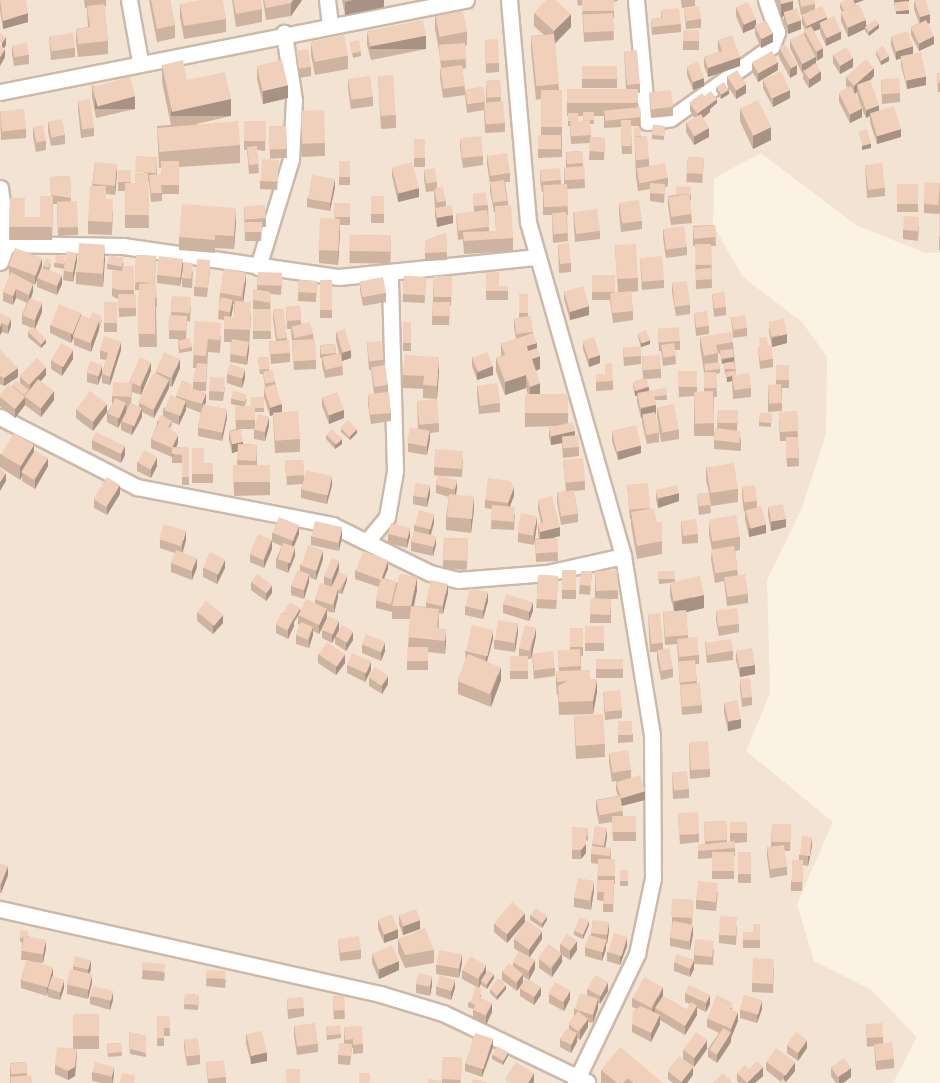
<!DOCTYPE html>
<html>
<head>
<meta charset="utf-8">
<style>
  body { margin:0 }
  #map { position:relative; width:940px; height:1083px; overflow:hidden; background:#fbf2e3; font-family:"PT Sans",sans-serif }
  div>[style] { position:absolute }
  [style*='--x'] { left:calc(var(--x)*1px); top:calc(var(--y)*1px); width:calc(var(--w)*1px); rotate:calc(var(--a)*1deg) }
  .residential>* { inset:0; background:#f3e3d2 }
  .roads { filter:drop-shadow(2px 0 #ccb9aa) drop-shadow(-2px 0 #ccb9aa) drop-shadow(0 2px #ccb9aa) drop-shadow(0 -2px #ccb9aa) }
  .minor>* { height:15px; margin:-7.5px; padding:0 7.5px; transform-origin:7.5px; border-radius:7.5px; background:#fff }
  .wall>* { inset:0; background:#ceb3a1; transform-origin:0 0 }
  .shaded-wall>* { inset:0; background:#a89283; transform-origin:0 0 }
  .building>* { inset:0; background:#f0d0bb; transform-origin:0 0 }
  span { translate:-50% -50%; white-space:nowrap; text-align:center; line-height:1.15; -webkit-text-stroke:6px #fef6e9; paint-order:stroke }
</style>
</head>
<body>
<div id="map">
  <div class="residential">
    <i style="clip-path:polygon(0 0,940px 0,940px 252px,925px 253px,856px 225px,761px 153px,714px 178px,713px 225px,743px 277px,802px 322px,827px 357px,826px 434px,802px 508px,767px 580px,770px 693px,746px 751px,833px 822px,797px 904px,814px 961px,871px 990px,917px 1037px,893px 1083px,0 1083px)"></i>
  </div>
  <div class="roads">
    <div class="minor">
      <i style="--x:129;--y:0;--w:62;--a:79.8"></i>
      <i style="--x:327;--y:0;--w:24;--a:83"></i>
      <i style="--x:509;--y:0;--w:223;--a:85.1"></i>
      <i style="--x:528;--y:222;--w:347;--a:74.1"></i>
      <i style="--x:623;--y:556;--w:182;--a:80.8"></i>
      <i style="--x:652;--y:736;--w:142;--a:89.6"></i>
      <i style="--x:653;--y:878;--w:78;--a:101.9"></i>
      <i style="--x:637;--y:954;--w:143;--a:115.7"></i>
      <i style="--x:636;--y:0;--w:122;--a:84.8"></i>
      <i style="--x:647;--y:122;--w:24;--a:-9"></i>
      <i style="--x:671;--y:118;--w:124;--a:-35.5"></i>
      <i style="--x:772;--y:46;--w:15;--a:-70"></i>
      <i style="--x:777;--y:32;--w:34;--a:-109"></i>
      <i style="--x:0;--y:92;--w:475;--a:-11.2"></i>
      <i style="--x:0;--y:188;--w:54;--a:82.6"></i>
      <i style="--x:7;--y:242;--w:21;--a:109"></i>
      <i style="--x:0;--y:244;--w:123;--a:0.9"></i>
      <i style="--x:123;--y:246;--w:218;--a:8.2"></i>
      <i style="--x:339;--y:277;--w:197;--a:-5.8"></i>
      <i style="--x:258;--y:267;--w:113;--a:-73"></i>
      <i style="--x:291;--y:159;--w:59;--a:-87.1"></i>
      <i style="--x:294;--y:100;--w:68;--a:-98.5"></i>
      <i style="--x:0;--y:417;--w:154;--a:27.1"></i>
      <i style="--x:137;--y:487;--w:199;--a:11"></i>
      <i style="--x:332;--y:525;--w:109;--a:26.1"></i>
      <i style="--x:430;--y:573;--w:29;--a:14"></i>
      <i style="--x:458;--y:580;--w:89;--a:-4.5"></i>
      <i style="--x:547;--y:573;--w:78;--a:-12.6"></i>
      <i style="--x:367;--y:541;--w:31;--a:-50"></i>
      <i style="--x:387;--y:517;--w:47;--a:-80.1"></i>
      <i style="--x:395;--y:471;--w:196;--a:-91.5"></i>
      <i style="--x:0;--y:909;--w:389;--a:12.6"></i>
      <i style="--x:380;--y:994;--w:66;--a:16.8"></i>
      <i style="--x:443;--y:1013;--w:160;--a:25.6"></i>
    </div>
  </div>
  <div class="wall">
    <i style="clip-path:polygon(0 0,28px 22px,3px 29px,0 10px)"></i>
    <i style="clip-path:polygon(84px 0,106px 0,106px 6px,104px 6px,108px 41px,108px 54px,78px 57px,76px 42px,76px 29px,88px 27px,87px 8px,85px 8px)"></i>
    <i style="clip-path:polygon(149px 0,170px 0,175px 25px,175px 38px,157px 42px)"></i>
    <i style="clip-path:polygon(232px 0,260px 0,262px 9px,262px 22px,236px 27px)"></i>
    <i style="clip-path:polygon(263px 0,302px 0,291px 16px,266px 20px)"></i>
    <i style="clip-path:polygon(342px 0,384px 0,384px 7px,345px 15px)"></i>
    <i style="clip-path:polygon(577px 0,618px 0,618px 1px,614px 2px,614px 18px,613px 18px,614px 40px,584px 42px,582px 5px,578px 6px)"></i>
    <i style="clip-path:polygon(681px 0,695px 0,695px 6px,682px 8px)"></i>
    <i style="clip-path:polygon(777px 0,793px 0,793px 9px,801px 29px,788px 34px,784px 21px,784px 16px,781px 17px)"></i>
    <i style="clip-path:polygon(798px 0,815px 0,815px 9px,827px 19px,841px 39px,826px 46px,820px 32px,820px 29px,814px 31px,823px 57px,817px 61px,816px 60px,816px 63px,821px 80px,809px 88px,803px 79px,803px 73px,802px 73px,790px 48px,790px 40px,804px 34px,805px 30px,802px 23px,802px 15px,801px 15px)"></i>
    <i style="clip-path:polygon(846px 0,864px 0,855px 3px,866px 25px,879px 28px,869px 36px,865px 31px,865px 29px,848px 37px,841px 21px,841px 13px,842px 12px,840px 8px,840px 3px)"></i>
    <i style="clip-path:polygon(914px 0,930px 23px,928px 23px,934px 44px,919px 51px,911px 35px,911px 27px,919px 23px,914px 9px)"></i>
    <i style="clip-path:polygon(180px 4px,226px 19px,226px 32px,184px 39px,180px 17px)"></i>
    <i style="clip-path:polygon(736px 7px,756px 25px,773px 42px,761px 48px,755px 34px,755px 28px,743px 33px,736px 16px)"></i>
    <i style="clip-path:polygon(684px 8px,701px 19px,701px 28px,686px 29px)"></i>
    <i style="clip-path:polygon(661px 10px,681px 24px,681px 32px,652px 35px,651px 19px,661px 18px)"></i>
    <i style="clip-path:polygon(534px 13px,571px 27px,555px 44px,559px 90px,562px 90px,562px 157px,538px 158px,538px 135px,541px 135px,541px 99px,536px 100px,531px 49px,531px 36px,544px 35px,534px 26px)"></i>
    <i style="clip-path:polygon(435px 16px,467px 32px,467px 45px,465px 46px,466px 68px,462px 69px,465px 90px,483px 87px,485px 103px,486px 103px,486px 81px,500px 80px,501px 102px,505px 123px,505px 132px,485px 133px,484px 110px,467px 113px,465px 95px,443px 98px,440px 77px,440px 69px,441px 68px,439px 50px,435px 29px)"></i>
    <i style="left:683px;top:30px;width:16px;height:20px"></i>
    <i style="clip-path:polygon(367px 32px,426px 49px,371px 60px,367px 45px)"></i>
    <i style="clip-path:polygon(49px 36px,75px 48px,75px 57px,51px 60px)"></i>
    <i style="clip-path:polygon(891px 37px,913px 54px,926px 85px,907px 89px,901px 65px,901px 58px,896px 60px,891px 45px)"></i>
    <i style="clip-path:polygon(485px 40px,499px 63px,499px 72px,486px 73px)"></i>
    <i style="clip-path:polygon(718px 40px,740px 66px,708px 77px,704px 66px,704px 57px,719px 52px,718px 48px)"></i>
    <i style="clip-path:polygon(311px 42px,348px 56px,348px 69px,315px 75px,311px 55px)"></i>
    <i style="clip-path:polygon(350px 42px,361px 52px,361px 56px,353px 58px)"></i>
    <i style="clip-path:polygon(12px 46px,29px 55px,29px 64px,14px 66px,12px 54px)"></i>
    <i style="clip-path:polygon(779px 48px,797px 74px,790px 78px,779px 57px)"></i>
    <i style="clip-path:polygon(296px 51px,311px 67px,311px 76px,299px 78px,296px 60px)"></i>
    <i style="clip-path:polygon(evenodd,624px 51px,640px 84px,640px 93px,638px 93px,638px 108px,640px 107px,641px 126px,631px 126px,632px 154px,622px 154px,621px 127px,604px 128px,604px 116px,594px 116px,594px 124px,590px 124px,591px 137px,605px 138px,604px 160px,589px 160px,590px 143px,571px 144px,570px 126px,568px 126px,568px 116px,567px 116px,567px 90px,626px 89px,624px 51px,578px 116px,583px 116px,583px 121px,578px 121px,578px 116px)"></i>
    <i style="clip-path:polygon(876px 51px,889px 61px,881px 65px,876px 55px)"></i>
    <i style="clip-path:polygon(833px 54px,853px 67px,840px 74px,833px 63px)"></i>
    <i style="clip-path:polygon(752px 63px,778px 70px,758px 82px,752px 71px)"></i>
    <i style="clip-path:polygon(162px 65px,187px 80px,231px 116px,196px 124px,240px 145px,240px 163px,179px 167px,179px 194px,162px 194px,162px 201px,151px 202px,149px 182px,148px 181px,149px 228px,125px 228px,125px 191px,118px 191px,118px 170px,131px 183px,135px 183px,157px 157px,157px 175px,161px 174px,161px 168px,159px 168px,157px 126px,171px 125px,162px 82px)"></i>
    <i style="clip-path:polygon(257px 66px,288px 98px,263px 104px,257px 79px)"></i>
    <i style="left:582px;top:66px;width:35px;height:22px"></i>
    <i style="clip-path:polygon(687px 66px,704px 86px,693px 90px,687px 75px)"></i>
    <i style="clip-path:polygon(937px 73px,940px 73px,940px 92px,938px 92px)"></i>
    <i style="clip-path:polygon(378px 76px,396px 115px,396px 128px,381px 129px)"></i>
    <i style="clip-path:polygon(727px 76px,746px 93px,736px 99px,727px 85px)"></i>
    <i style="clip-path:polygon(evenodd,874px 76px,870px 81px,879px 110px,901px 137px,877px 144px,870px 122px,870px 116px,866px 118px,862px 109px,862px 117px,850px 123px,839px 102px,839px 93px,848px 88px,846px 86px,846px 77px,874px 76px,857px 92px,857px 94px,861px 106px,855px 94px,857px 92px)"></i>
    <i style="clip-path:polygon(348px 79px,373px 97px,373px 106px,351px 109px,348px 88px)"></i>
    <i style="clip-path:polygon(763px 79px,790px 98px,773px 107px,763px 88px)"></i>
    <i style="clip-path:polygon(881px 80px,900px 93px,900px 102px,882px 104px)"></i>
    <i style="clip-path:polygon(92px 85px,135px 109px,96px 118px,92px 98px)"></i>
    <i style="clip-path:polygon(716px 87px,729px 94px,721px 99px,716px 91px)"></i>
    <i style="clip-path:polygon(649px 92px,673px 107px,673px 116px,651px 118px)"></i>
    <i style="clip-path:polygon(704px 96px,717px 103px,710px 109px,710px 112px,703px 118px,709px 137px,694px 145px,686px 132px,686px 123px,695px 118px,690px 111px,690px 103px)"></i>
    <i style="clip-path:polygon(78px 100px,94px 128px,94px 136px,81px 138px,78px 109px)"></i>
    <i style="clip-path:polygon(740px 108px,771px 140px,753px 149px,740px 121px)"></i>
    <i style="clip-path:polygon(0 111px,26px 129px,26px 138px,1px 140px)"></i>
    <i style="clip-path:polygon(301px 111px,325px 143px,325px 156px,302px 157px)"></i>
    <i style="clip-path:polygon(244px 121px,266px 121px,265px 151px,257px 150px,259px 173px,249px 174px,247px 150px,244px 150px)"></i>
    <i style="clip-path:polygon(48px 122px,65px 135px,65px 144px,51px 146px,48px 131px)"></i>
    <i style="left:653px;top:125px;width:12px;height:14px;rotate:5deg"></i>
    <i style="left:286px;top:126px;width:32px;height:17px;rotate:88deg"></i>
    <i style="clip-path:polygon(33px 127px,46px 141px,46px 150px,36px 152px,33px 136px)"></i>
    <i style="clip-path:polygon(634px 127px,641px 136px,649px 159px,649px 166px,668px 178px,668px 186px,665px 187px,664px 203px,650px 201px,650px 189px,638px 191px,636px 177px)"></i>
    <i style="left:414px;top:139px;width:11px;height:28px"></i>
    <i style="clip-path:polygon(460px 139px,483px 156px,483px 165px,463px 168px,460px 147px)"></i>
    <i style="clip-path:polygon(582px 151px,583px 167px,584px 166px,585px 188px,567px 189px,568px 215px,567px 215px,568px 241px,553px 243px,552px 215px,543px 215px,543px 192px,542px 192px,540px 179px,540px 170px,561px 180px,561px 185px,564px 184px,564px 168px,566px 168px,566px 152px)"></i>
    <i style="clip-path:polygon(487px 155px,510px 173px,510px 182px,505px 182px,513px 238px,513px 251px,464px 254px,463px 239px,458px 240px,456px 214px,474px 212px,473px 194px,488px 205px,489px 231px,496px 231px,495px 212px,494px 212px,490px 191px,490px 184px,487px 164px)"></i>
    <i style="left:688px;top:157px;width:16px;height:25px;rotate:4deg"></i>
    <i style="left:339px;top:161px;width:11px;height:24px"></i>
    <i style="clip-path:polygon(95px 162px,117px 173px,115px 195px,106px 194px,106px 199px,113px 212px,112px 235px,88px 234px,88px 221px)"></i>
    <i style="clip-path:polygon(865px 165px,885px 188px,885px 196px,867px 198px)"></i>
    <i style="clip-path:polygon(392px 167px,419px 197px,398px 202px,392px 176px)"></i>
    <i style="clip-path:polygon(279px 169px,277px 190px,260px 189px,260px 181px)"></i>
    <i style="clip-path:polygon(424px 170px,437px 182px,437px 188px,446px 201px,446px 206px,453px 223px,437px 227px,435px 217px,435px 208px,434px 191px,426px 192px,424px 179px)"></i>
    <i style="clip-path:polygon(70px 176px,71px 202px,78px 227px,78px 235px,58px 236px,57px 204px,53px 204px,52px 240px,9px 240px,10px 198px,25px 217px,40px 217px,51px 196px,50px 177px)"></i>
    <i style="clip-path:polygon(940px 183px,940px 250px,939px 250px,939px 214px,924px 213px,924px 204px)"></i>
    <i style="left:897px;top:184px;width:21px;height:28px"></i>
    <i style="clip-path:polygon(335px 187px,330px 211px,307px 207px,307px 198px)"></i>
    <i style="clip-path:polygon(691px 187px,691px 200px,690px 200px,692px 223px,671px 225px,668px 205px,668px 196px,676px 195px)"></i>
    <i style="left:371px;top:196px;width:13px;height:27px"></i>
    <i style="clip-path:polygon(334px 203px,350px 203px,350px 225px,340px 225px,338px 265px,319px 263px,319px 250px,335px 219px)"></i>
    <i style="clip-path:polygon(619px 203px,642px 221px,642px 229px,621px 232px,619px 212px)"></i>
    <i style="clip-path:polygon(244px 207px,266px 218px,266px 227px,262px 227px,261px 241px,245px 241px)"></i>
    <i style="clip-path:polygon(573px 212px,600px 231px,600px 239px,575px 242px)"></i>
    <i style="clip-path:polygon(236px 221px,234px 249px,215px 248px,215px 253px,179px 250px,179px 237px)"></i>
    <i style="clip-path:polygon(715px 225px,716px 246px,711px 246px,712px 288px,696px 289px,695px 246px,693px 246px,693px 226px)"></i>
    <i style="clip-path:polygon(919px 226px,918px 241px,903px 239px,903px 230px)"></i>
    <i style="clip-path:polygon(663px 229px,687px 247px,687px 255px,666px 258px,663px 238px)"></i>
    <i style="clip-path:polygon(446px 233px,447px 260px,425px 261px,425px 241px)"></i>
    <i style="left:350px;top:235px;width:41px;height:28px;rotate:1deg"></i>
    <i style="clip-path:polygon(558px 244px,571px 263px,571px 272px,559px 273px)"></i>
    <i style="clip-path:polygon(615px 245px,638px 278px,638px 291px,631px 292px,633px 311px,633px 320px,613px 323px,610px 300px,592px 300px,592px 275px,615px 275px,615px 293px,618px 292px)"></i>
    <i style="clip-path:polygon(136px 255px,156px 256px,155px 283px,157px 298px,157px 307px,156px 307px,157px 347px,139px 347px,138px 296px,139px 296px,139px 290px,135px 290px)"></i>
    <i style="clip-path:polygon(105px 258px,103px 287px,76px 284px,76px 272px)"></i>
    <i style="clip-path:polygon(640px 258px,664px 280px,664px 288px,642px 290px)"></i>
    <i style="clip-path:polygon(77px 261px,73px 282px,63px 280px,64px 269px,54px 267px,54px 263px)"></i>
    <i style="clip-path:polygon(124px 263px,122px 271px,134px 266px,134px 294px,136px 294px,136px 316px,119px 317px,118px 299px,112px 296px,112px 271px,120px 271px,107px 269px,107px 264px)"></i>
    <i style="clip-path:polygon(51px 264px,49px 271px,62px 284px,57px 295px,37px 287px,37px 279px,35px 285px,33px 284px,33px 292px,31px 298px,42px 312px,35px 328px,46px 343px,41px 348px,28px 337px,28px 332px,32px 328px,22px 324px,22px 315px,27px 303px,16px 298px,13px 305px,3px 301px,3px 292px,10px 275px,9px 275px,9px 266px,42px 266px,40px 272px,43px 268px,43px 266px)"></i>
    <i style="clip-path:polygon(183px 268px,180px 286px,157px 283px,157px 275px)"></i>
    <i style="clip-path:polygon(210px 269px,207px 297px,194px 296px,194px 287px)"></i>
    <i style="clip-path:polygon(193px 271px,192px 288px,182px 287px,182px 278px)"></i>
    <i style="clip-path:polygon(258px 272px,282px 282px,281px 295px,270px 294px,271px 339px,253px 339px,253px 289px,257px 290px)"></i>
    <i style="clip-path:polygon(486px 272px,499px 286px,508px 286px,508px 300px,486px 300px)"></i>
    <i style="left:404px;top:276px;width:22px;height:26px;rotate:3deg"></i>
    <i style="clip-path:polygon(434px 276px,452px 276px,451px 306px,450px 305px,449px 325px,432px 325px)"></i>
    <i style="left:299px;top:280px;width:18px;height:21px;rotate:3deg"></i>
    <i style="left:320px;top:280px;width:12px;height:38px"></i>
    <i style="clip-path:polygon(evenodd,246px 282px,243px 302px,251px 315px,249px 350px,247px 365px,230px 362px,231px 342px,224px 342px,224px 320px,218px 319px,220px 293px,246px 282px,233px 304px,234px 304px,234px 317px,231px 317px,233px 304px)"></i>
    <i style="clip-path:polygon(360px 282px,386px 293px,386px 302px,363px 306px,360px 290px)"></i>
    <i style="clip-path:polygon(672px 283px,690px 305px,690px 314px,676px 316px,672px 292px)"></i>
    <i style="clip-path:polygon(564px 291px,589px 315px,570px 320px,564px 299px)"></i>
    <i style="clip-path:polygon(528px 294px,528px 316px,533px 333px,540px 369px,536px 371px,540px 394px,568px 394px,568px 424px,575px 436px,579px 447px,579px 456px,563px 458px,562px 443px,551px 445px,549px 437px,549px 428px,556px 426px,525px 427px,525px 395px,528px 395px,526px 388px,505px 395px,496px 371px,496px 358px,501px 356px,501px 344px,516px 339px,514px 327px,514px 319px,519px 318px,519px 295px)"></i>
    <i style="clip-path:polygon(712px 294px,726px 307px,726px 315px,714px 317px)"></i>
    <i style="clip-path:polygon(172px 296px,191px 306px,190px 322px,187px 321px,186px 338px,192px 347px,192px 351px,179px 353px,178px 339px,169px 339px,169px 315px,171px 315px)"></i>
    <i style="left:104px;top:302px;width:13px;height:30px"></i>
    <i style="clip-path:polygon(300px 306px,301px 323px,313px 334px,316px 360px,316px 369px,294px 370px,291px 329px,287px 329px,286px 307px)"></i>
    <i style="clip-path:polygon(283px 309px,287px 340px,290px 353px,290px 362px,271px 364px,269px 341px,276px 341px,273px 319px,273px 310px)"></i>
    <i style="clip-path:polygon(0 313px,11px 326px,8px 334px,2px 332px,0 335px)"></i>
    <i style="clip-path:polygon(694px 313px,709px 326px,709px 334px,696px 336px)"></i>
    <i style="clip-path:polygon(81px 317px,102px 320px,91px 352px,74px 345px,74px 337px,71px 343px,50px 333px,50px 325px)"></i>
    <i style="clip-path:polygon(731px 317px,747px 328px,747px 336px,733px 338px)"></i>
    <i style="clip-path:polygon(195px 321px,221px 336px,220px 353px,208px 352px,206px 391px,198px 391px,206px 402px,205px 405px,227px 418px,222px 441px,198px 436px,198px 427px,201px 413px,186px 407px,186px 410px,179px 425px,172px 422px,172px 425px,170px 428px,178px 443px,176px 447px,189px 448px,189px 485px,182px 485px,182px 463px,172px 463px,172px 456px,172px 457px,151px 448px,151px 439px,157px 425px,157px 421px,163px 416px,163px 409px,176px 398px,176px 396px,193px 389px,193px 382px,196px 368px,193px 368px)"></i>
    <i style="left:403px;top:322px;width:8px;height:29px"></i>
    <i style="clip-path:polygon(769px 323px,787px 343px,772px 347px,769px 332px)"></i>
    <i style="clip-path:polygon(658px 329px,680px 341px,680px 350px,675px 350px,676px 364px,663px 366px,661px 351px,659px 351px)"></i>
    <i style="clip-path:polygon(336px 332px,351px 358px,342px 361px,343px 375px,325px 378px,322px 365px,322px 358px,320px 358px,320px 345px,335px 344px,336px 354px,339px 353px,336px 340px)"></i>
    <i style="clip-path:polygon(638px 333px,650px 344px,641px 347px,638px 337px)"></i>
    <i style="clip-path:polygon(700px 337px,733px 342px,736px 375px,751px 388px,751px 397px,733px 399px,732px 381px,727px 382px,726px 374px,725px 374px,724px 363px,722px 364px,720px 353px,718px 354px,718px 362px,720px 369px,720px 373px,716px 374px,717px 397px,714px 397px,714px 433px,717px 429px,718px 410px,738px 410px,737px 430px,741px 439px,741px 451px,714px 449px,714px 436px,694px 436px,694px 396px,679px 397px,678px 372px,697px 371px,697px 392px,704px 392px,704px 372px,700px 346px)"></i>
    <i style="clip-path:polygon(583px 341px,600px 363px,589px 367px,583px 349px)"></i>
    <i style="clip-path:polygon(367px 342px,383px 360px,383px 365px,388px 385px,388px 392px,391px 413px,391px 421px,371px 424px,368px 404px,368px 395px,374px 394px,371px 370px,369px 370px)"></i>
    <i style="clip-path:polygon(758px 347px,773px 359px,773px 367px,760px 369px)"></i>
    <i style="clip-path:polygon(623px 348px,641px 356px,641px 364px,624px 366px)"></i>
    <i style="clip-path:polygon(0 350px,18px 377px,4px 386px,0 384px)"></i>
    <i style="clip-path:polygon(100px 350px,121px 350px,110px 385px,102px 383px,102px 374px,98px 385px,87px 382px,87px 373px,102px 373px,106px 360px,100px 359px)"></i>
    <i style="clip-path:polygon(642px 356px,661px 369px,661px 378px,646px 379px,649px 391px,654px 396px,666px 388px,667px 400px,655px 400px,656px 414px,655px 414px,659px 433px,659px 442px,647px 444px,642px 423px,642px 417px,641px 418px,637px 402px,637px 395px,635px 396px,633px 386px,633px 382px,643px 379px)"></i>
    <i style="clip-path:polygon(268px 357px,269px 370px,275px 382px,282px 412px,300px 439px,300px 452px,275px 453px,273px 415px,270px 416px,264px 397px,264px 412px,255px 412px,255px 427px,269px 426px,265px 441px,254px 439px,254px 429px,240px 429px,243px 444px,257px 445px,257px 466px,270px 465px,270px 495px,234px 496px,233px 467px,237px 466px,238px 451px,232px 453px,229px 440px,229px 431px,236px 429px,235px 406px,241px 406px,231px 404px,231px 399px,247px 399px,245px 406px,250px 406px,264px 397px,264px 388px,265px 387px,263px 374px,260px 374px,258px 358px)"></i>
    <i style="clip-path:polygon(472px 357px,493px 375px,477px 380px,472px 366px)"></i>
    <i style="clip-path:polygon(73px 359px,62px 376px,51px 369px,51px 360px)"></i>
    <i style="clip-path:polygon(605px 364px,613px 381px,613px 390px,596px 391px,596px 374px,606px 374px)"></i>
    <i style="clip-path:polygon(776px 365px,789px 365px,789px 388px,782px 388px,782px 411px,768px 412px,768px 385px,776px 385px)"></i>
    <i style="clip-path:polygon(180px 368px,172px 387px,169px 386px,169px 388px,154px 418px,142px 412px,142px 417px,132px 435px,121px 430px,121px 423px,118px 428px,107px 422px,107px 413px,112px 405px,112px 396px,129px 383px,129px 382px,151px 371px,141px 395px,132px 392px,131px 403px,139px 407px,139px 402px,156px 373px,156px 371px)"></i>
    <i style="clip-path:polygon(439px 370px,437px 399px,423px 398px,423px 389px,403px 388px,403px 375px)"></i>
    <i style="clip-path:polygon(227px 374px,245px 378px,242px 388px,227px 383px)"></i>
    <i style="clip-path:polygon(46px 375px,41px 381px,54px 400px,41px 417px,25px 405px,15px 418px,0 406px,0 394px,12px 386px,20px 383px,20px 376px)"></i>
    <i style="clip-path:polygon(477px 385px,500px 403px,500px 412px,479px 414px,477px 394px)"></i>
    <i style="clip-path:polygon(225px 387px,223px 401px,209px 400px,209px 391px)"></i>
    <i style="clip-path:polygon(322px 397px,344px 418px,329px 424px,322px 406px)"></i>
    <i style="clip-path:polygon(417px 401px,439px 423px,439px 432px,430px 433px,430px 439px,427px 455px,408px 452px,408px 443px,418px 429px)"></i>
    <i style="clip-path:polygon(657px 407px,679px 430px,679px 439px,661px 442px,657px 416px)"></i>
    <i style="clip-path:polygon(76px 409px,107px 412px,93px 431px,76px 418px)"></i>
    <i style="clip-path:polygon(797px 411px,799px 466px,787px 467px,786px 441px,780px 441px,779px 420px)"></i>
    <i style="left:760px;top:413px;width:12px;height:13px;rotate:5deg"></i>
    <i style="clip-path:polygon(341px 428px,357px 433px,350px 440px,341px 432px)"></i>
    <i style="clip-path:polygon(612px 432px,641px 453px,618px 460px,612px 441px)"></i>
    <i style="clip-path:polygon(326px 435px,342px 444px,335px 449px,326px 439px)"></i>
    <i style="clip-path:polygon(92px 440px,125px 455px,121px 463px,92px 449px)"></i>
    <i style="clip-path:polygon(192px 448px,204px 463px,213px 463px,213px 483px,192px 483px)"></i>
    <i style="clip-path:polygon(34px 453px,48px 466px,35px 489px,22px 481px,22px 476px,20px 480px,0 467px,0 454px)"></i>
    <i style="clip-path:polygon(463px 459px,462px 477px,442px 476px,457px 488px,456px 495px,474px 509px,471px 533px,446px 530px,446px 517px,449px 497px,436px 493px,436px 485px,438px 476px,434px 475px,434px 467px)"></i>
    <i style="clip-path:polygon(303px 460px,304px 479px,332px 485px,327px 504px,301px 498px,301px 489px,303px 484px,287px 485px,285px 461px)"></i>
    <i style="clip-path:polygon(563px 460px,585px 481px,585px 490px,574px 491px,578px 514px,578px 522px,561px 525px,557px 501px,557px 493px,566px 491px)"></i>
    <i style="clip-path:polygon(137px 462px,157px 466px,151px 478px,137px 471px)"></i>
    <i style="clip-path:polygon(706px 467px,738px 489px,738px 502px,711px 506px,710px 504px,711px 513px,699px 515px,697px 494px,709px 493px,706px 480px)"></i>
    <i style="clip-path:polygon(627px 485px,650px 509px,657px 523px,662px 522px,662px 554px,637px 559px,631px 525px,631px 519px,630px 519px)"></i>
    <i style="clip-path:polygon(742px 487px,757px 501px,757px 508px,766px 533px,749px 537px,745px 519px,745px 511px,744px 512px,742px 496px)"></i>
    <i style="clip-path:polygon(656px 492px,679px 501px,658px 508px,656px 500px)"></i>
    <i style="clip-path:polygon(120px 494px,107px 515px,94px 508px,94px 499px)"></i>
    <i style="clip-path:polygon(430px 494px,427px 507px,413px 504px,413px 496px)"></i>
    <i style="clip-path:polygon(514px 496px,510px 506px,515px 515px,514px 530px,491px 529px,492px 509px,485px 508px,485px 500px)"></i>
    <i style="clip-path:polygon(538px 500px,560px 536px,553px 538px,557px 538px,558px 561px,536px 562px,535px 539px,539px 538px,538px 533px,538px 524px,541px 523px,538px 509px)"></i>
    <i style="clip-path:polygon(768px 507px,786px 527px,771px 531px,768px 515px)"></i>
    <i style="clip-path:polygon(681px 521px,698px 534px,698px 543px,682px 544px)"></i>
    <i style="clip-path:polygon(709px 521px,740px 537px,740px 550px,735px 551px,738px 575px,748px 594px,748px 603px,727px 606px,724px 581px,715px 583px,711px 559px,712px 550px,709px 534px)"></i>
    <i style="clip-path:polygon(434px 523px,431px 535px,436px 545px,433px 556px,411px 551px,411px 542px,414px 531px,414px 525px)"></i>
    <i style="clip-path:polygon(537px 524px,534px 545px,518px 542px,518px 533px)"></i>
    <i style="clip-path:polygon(272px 533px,299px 534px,294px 547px,295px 556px,288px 573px,276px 568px,276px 559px,282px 546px,272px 542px,272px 549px,264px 568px,250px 562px,250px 554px,272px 540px)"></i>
    <i style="clip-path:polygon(388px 534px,410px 536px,407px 548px,388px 543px)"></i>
    <i style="clip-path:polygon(311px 536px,342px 536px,339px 551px,311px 545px)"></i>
    <i style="left:444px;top:538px;width:24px;height:31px;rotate:2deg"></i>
    <i style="clip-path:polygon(160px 539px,186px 540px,182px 552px,197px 567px,192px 580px,171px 572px,171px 563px,175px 553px,160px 548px)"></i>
    <i style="clip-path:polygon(323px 559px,316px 580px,309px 577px,309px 582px,304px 599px,291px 595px,291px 586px,300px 571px,300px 565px)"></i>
    <i style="clip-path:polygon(203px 568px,225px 568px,217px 584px,203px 577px)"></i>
    <i style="clip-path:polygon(388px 569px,384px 578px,417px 590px,414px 606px,426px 607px,426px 602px,448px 593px,443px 614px,439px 613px,439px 628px,446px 642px,445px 654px,428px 652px,428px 670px,407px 670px,407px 647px,408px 647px,410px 619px,392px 619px,392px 610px,392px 612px,376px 608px,376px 600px,379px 587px,355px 579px,355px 570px)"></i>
    <i style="clip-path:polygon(339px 570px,332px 587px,333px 587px,347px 580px,342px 594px,338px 593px,338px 597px,334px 613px,327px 611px,327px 618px,319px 634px,313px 631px,313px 635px,309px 648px,296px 644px,296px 635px,300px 625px,298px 624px,298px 616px,294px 622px,294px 626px,288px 639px,276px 633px,276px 625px,284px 613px,300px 610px,315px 604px,315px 599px,324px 584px,324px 576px)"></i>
    <i style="left:562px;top:570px;width:14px;height:29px"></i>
    <i style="left:581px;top:571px;width:11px;height:23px;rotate:5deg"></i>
    <i style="clip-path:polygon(595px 571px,618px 590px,618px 599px,611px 599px,611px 623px,590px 623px,591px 598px,595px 598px)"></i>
    <i style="clip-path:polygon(658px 571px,675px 571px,675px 582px,704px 608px,686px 612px,688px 638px,699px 655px,699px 664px,695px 664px,697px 683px,702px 705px,702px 713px,682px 715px,677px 644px,665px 645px,663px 612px,674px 611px,670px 596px,670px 583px,659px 584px)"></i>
    <i style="left:538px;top:575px;width:20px;height:33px;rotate:3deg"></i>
    <i style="clip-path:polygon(251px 582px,272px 593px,266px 601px,251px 590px)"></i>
    <i style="clip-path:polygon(488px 601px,483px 619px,465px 615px,465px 606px)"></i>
    <i style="clip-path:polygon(503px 604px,533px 611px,529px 621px,503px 613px)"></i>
    <i style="clip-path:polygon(716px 611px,739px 624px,739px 632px,719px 636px,716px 620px)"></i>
    <i style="clip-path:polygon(197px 612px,223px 623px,213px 634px,197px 621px)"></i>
    <i style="clip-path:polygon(648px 614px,663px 643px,663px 649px,673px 669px,673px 677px,661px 680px,657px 659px,657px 652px,650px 652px)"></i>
    <i style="left:585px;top:626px;width:19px;height:25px"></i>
    <i style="clip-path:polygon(570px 628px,583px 628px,583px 656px,581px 656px,581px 670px,590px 679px,597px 692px,593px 714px,559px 715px,558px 695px,557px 695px,556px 684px,556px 671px,559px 671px,558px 651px,570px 650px)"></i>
    <i style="clip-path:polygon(322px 630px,339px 630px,353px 640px,346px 651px,335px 644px,335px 636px,332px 643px,322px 638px)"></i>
    <i style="clip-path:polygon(518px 632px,515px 652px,494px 649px,494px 640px)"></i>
    <i style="clip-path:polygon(536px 636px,531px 659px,528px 659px,528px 679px,510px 679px,510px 656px,519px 656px,519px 648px)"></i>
    <i style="clip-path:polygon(493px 639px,487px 661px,501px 680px,491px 707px,458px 694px,458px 681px,466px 659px,465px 651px)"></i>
    <i style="clip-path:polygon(705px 642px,733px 651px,733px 660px,707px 663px)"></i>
    <i style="clip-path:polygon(362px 644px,385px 651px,381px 661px,362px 653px)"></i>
    <i style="clip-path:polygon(736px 652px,755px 674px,740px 677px,736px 660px)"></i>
    <i style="clip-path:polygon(532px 653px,555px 668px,555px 676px,534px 679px)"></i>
    <i style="clip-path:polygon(318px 654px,345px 663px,336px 675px,318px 663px)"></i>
    <i style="left:623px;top:659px;width:19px;height:27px;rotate:90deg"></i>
    <i style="clip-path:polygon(347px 665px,371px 670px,365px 682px,347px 673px)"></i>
    <i style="clip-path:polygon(369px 677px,388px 684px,382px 694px,369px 686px)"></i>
    <i style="clip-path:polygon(740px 680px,752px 697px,752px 705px,742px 707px,740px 688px)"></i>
    <i style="clip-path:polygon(603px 692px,622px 710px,622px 718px,605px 720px)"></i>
    <i style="clip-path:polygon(724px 703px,741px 728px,728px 731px,724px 712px)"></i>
    <i style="clip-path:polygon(574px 717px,605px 744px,605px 757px,576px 759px)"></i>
    <i style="clip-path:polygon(618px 721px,633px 734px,633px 742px,618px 743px)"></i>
    <i style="clip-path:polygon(689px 743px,710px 769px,710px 777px,690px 779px)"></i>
    <i style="clip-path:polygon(609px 753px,631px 770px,631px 777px,645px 800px,622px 806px,623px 816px,636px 816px,636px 841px,613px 841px,612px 822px,599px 824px,596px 809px,596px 800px,618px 796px,616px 790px,616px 781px,612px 782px,609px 762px)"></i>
    <i style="clip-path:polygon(672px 772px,689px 789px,689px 798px,673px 799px)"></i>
    <i style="clip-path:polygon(678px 813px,699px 834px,699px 842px,680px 844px)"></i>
    <i style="clip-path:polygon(726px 821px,727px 842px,730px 842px,730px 823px,747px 822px,747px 842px,735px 843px,735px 856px,734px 856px,734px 879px,712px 879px,712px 858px,698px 859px,698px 845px,705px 844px,704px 822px)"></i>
    <i style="clip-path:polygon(772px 824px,791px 824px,790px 851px,784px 851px,787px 867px,787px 875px,770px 878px,767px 856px,767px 847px,771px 847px)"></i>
    <i style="clip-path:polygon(595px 826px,607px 837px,605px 848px,611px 848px,611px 859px,615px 859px,615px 884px,614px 884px,613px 912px,603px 912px,603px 901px,597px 900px,598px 864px,591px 863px,591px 854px)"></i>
    <i style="clip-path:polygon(588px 828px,588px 841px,586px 840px,586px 853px,581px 859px,572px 859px,572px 835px)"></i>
    <i style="clip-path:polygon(812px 846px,808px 866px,803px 865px,802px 891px,791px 891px,791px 882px,799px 860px,799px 855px)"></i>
    <i style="left:738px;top:852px;width:13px;height:31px"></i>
    <i style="clip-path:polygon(0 864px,8px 875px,1px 893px,0 893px)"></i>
    <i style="left:620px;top:870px;width:8px;height:16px"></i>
    <i style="clip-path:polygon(594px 890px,591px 910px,574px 907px,574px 898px)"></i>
    <i style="clip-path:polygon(718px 892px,716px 911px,696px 909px,696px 900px)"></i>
    <i style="clip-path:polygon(672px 899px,693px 900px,692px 925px,693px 934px,690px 950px,670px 946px,670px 938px,672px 925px)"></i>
    <i style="clip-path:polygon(399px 915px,420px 929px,403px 935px,399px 924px)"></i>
    <i style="clip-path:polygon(530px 915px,547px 920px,542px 928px,530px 920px)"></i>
    <i style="clip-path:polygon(378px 920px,398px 938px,384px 943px,378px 929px)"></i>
    <i style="clip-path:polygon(593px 920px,609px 931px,607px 944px,606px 944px,606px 949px,602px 961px,585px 956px,585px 947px,591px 935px)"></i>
    <i style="clip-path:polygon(525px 922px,507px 943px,494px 932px,494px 924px)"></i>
    <i style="clip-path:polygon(760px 924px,760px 948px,743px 948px,743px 932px,753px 932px)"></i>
    <i style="clip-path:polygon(589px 925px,583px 939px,574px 935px,574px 931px)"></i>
    <i style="clip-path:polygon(737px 926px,736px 945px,719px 943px,719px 935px)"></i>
    <i style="clip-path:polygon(20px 930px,46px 948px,43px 963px,34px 962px,53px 976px,64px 988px,60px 1000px,48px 997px,48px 992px,47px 996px,21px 988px,21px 980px,27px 960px,21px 960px,22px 942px,20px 942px)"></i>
    <i style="clip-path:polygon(338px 939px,361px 950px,361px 959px,340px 961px)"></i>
    <i style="clip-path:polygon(398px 939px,434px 950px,434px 963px,405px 968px,398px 952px)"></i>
    <i style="clip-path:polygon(514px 939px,542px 939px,530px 957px,535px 969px,529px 979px,541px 995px,534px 1005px,520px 996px,520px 988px,526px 978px,523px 977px,523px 982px,517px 991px,502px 980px,502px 971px,513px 966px,513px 963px,519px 952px,514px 948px)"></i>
    <i style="clip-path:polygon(560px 944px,577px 950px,570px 960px,562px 955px,562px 962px,552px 977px,539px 968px,539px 959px,560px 952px)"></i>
    <i style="clip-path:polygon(627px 946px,620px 965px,607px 961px,607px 952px)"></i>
    <i style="clip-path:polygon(714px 949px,713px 965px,694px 964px,694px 955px)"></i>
    <i style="clip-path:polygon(372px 954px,399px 970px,379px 979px,372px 963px)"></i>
    <i style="clip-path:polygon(143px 962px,165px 973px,164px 981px,142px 979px)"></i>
    <i style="clip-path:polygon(674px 962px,694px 969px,690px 977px,674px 971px)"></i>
    <i style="clip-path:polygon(462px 963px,459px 978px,436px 974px,436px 965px)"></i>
    <i style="clip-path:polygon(73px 966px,91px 969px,89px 974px,92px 983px,88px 999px,67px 994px,67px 985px,73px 970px)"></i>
    <i style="clip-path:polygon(774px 968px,773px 993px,752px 992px,752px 983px)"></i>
    <i style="clip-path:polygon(207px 970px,226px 980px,225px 988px,206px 986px)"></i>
    <i style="clip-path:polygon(462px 970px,486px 973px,494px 978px,487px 989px,481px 985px,481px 983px,479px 988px,462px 979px)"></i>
    <i style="clip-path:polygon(416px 984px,432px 985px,430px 996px,416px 993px)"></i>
    <i style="clip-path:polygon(436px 986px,455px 988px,451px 1000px,436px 995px)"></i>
    <i style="clip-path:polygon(490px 989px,506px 989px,497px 1000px,490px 993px)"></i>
    <i style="clip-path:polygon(587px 989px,608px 991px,600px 1004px,598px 1003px,598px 1008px,593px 1023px,588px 1022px,588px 1027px,580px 1040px,577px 1038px,577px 1042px,571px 1053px,560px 1047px,560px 1039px,569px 1029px,569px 1024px,574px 1016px,574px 1009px,587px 995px)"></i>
    <i style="clip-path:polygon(685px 993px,710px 1004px,706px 1012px,697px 1008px,697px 1015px,685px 1035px,660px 1020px,660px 1024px,651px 1042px,632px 1032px,632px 1024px,637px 1009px,632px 1007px,632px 998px,663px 996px,687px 1010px,690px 1004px,685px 1002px)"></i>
    <i style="left:185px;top:994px;width:14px;height:15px;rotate:4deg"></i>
    <i style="clip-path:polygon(482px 994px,480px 998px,492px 1012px,486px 1025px,473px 1019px,473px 1009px,468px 1007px,468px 1003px)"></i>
    <i style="clip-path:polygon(549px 994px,570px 999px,564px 1011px,549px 1003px)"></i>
    <i style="clip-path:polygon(90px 996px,113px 1000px,110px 1010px,90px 1004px)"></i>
    <i style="left:344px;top:996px;width:23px;height:11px;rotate:88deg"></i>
    <i style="clip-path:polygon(287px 999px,304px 1008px,304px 1016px,288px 1019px)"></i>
    <i style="clip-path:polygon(733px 1007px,732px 1009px,738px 1021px,731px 1037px,731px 1042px,717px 1063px,708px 1057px,708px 1049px,719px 1033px,707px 1027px,707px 1019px)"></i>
    <i style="clip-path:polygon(740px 1009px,762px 1009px,757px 1023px,740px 1018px)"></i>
    <i style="clip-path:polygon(73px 1014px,99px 1014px,99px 1049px,76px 1049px,77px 1058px,75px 1076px,68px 1080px,55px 1074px,55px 1065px,73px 1049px)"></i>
    <i style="clip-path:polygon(157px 1016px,169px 1016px,170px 1036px,164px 1036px,164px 1046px,157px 1046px)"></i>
    <i style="clip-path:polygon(866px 1024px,883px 1037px,883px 1043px,894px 1059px,894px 1068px,876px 1070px,874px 1046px,867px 1047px)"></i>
    <i style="clip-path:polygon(294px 1026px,318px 1044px,318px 1052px,297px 1055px,294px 1035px)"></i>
    <i style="clip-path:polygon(326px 1026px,341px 1034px,341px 1038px,327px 1040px)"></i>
    <i style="clip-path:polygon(344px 1027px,363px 1044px,363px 1053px,353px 1054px,353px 1048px,352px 1048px,350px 1065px,338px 1064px,338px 1055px,344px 1043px)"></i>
    <i style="clip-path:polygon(129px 1032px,146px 1036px,146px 1057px,130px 1054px)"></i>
    <i style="clip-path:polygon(246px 1034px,267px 1061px,251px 1064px,246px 1043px)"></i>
    <i style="clip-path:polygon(184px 1039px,200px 1055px,200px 1064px,187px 1066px,184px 1048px)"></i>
    <i style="left:121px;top:1043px;width:13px;height:14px;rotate:86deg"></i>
    <i style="clip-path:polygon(787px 1045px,807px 1048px,798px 1061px,787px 1053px)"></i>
    <i style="clip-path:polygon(493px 1047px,482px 1077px,465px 1071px,465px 1063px)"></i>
    <i style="clip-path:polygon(707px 1049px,694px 1067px,683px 1059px,683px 1050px)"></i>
    <i style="clip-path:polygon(492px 1055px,508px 1056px,503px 1065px,492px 1059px)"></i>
    <i style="left:443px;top:1057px;width:19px;height:26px;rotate:3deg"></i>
    <i style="clip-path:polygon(26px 1062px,27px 1076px,10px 1083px,10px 1063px)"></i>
    <i style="clip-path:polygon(206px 1062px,226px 1077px,226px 1083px,208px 1083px)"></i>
    <i style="clip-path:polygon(766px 1062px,795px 1071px,786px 1082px,781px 1082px,766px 1070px)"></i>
    <i style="clip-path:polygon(831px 1067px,851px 1077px,843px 1083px,836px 1083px,831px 1076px)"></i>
    <i style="clip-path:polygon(749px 1069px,763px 1076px,755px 1083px,739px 1083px,737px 1081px,737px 1073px)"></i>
    <i style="clip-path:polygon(601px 1070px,663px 1083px,601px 1083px)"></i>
    <i style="clip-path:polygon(668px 1071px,693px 1075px,687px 1083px,673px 1083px,668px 1079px)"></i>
    <i style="clip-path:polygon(92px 1072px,114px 1075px,113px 1083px,102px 1083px,92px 1081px)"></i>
  </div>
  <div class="shaded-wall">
    <i style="clip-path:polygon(293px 0,302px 0,291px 16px,291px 3px)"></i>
    <i style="clip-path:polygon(354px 0,384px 0,384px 7px,345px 15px,345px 2px)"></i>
    <i style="clip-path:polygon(854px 0,864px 0,854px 4px)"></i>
    <i style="clip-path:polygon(894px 0,909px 0,909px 2px,894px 6px,894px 4px,894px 7px)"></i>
    <i style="clip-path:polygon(793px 1px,793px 14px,784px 13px,784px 16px,781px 17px,781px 4px)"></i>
    <i style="left:909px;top:10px;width:4px;height:13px;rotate:90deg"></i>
    <i style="clip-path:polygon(28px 13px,28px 22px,3px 29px,3px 21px)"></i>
    <i style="clip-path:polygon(571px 14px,571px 27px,554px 44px,554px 31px)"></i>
    <i style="clip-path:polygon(930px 14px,930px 23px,920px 26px,920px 17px)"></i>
    <i style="clip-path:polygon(827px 17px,827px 26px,820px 23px,820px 29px,807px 34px,807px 26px)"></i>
    <i style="clip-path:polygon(756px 19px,756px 28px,755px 26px,755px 28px,743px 33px,743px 25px)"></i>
    <i style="clip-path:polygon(801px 20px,801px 29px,788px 34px,788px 25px)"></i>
    <i style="clip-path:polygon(866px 20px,866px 29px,865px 27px,865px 29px,848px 37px,848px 28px)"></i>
    <i style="clip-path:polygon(879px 24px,879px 28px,869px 36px,869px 32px)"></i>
    <i style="clip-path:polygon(841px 31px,841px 39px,826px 46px,826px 37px)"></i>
    <i style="clip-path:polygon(773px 33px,773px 42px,761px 48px,761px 39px)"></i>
    <i style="left:426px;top:36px;width:13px;height:56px;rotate:90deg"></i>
    <i style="clip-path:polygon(934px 36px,934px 44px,919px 51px,919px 43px)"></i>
    <i style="clip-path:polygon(6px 37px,6px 45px,2px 52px,2px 43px)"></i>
    <i style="clip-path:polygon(913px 46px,913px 55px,896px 60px,896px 51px)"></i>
    <i style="clip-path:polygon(823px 48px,823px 57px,817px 61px,817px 52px)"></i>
    <i style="clip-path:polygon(5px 49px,5px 57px,0 66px,0 57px)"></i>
    <i style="clip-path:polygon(889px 56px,889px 61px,881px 65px,881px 61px)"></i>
    <i style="clip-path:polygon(740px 57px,740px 66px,708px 77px,708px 68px)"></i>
    <i style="clip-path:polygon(816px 57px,816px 66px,803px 70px,802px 73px,802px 64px)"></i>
    <i style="clip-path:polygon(853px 58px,853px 67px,840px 74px,840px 66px)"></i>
    <i style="clip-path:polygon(778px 62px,778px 70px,758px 82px,758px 73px)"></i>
    <i style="clip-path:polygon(797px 65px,797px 74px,790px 78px,790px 69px)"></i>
    <i style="clip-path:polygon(874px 68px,874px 76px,859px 91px,857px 85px,857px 92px,854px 95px,854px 86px)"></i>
    <i style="clip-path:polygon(821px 71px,821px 80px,809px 88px,809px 79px)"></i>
    <i style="clip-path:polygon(926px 76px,926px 85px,907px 89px,907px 80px)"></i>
    <i style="clip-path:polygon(704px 78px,704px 86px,693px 90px,693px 82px)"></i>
    <i style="clip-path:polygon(746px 84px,746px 93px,736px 99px,736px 90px)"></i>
    <i style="clip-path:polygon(288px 85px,288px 98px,263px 104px,263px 91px)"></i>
    <i style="clip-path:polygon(729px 90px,729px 94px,721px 99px,721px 95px)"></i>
    <i style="clip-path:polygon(790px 90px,790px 98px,773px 107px,773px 98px)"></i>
    <i style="left:135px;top:96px;width:13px;height:40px;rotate:90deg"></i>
    <i style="left:231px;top:99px;width:17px;height:60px;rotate:90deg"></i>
    <i style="clip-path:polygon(717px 99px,717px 103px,710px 109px,710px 112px,698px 122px,698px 113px)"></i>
    <i style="clip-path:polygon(879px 105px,879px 113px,870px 113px,870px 116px,866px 118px,866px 110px)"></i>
    <i style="clip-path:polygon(862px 108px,862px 117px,850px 123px,850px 114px)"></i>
    <i style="clip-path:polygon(771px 127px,771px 140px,753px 149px,753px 136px)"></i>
    <i style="clip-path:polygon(709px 128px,709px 137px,694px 145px,694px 137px)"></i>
    <i style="clip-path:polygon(901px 129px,901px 137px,877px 144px,877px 136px)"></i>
    <i style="clip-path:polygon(871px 143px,871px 148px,862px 150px,862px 145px)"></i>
    <i style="clip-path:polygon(117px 164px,117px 173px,115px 195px,115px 186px)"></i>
    <i style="clip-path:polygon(335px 179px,335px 187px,330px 211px,330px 202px)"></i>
    <i style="clip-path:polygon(419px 188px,419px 197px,398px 202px,398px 193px)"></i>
    <i style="clip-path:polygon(236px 208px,236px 221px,234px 249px,234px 236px)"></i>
    <i style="clip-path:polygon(453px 215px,453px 223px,437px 227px,437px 218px)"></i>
    <i style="clip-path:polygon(340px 219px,340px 232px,338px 265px,338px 252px)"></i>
    <i style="clip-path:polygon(105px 245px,105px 258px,103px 287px,103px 274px)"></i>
    <i style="clip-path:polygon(77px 253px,77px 261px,73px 282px,73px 273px)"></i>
    <i style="clip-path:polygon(42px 258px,42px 266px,35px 285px,35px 276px)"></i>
    <i style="clip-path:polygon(183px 259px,183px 268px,180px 286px,180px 278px)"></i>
    <i style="clip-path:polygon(246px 273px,246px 282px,243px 305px,243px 296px)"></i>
    <i style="clip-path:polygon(62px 275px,62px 284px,57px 295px,57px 286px)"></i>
    <i style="clip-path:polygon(33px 284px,33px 292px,29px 303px,29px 295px)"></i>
    <i style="clip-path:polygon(16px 289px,16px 298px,13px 305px,13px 296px)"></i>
    <i style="clip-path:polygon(233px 300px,233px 308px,230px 322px,230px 313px)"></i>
    <i style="clip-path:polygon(42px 303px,42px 312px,35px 329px,35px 320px)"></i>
    <i style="clip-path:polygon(589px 306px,589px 315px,570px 320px,570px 312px)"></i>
    <i style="clip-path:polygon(81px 313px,81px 322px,71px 343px,71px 334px)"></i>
    <i style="clip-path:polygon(11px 318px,11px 326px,8px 334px,8px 326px)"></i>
    <i style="clip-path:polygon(99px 322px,99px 330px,91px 352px,91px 343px)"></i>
    <i style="clip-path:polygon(2px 323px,2px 332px,0 335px,0 327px)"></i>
    <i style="clip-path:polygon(787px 334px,787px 343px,772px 347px,772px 338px)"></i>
    <i style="clip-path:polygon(46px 339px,46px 343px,41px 348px,41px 344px)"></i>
    <i style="clip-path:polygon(650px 340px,650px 344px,641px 347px,641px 343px)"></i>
    <i style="clip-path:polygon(121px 342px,121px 350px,110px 385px,110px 377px)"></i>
    <i style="clip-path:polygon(249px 342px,249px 350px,247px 365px,247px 356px)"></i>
    <i style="clip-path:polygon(537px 343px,537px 355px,527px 359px,527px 346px)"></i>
    <i style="clip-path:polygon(73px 350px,73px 359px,62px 376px,62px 367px)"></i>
    <i style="clip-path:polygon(351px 350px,351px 358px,342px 361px,342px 352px)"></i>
    <i style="clip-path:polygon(600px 355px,600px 363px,589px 367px,589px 359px)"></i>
    <i style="clip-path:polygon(540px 356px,540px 369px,532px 372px,532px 359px)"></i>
    <i style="clip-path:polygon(439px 357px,439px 370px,437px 399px,437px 386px)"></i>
    <i style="clip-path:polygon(734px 357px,734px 361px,722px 364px,722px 360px)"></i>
    <i style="clip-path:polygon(180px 359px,180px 368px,172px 387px,172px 378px)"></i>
    <i style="clip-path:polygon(151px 362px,151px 371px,141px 395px,141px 387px)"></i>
    <i style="clip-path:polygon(102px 365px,102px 373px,98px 385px,98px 377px)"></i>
    <i style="clip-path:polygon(493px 366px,493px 375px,477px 380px,477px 372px)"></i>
    <i style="clip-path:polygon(46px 367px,46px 375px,30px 393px,30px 385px)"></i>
    <i style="clip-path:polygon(18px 368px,18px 377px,4px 386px,4px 378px)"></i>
    <i style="clip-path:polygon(245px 369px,245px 378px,242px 388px,242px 379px)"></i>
    <i style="clip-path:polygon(526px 375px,526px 388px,505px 395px,505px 382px)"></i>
    <i style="clip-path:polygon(732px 376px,732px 381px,727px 382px,727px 377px)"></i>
    <i style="clip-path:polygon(169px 380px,169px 388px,154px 418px,154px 410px)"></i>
    <i style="clip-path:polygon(540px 383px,540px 396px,530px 400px,530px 387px)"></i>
    <i style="clip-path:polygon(649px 387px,649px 392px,635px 396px,635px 391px)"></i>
    <i style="clip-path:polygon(54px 391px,54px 400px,41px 417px,41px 408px)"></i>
    <i style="clip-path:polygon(206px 393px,206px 402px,202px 413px,202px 404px)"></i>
    <i style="clip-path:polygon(25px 397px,25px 405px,15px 418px,15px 409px)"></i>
    <i style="clip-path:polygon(186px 401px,186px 410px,179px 425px,179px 416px)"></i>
    <i style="clip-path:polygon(126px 403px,126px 412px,121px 421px,118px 428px,118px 419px)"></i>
    <i style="clip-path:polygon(107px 404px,107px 412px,93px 431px,93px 422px)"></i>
    <i style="clip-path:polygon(282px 404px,282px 412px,270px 416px,270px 408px)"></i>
    <i style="clip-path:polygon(656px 405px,656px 414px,641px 418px,641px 409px)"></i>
    <i style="clip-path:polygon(142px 408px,142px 417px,132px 435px,132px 427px)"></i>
    <i style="clip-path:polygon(227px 409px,227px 418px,222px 441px,222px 432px)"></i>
    <i style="clip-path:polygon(344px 410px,344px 418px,329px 424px,329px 415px)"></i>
    <i style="clip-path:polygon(269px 417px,269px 426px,265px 441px,265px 433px)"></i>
    <i style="clip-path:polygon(357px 429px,357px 433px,350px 440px,350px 436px)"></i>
    <i style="clip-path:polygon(430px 431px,430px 439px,427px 455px,427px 446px)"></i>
    <i style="clip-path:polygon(575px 431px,575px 440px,562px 437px,562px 443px,551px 445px,551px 436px)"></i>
    <i style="clip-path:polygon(178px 435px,178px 443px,172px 457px,172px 448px)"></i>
    <i style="clip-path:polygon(342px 439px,342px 444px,335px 449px,335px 445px)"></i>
    <i style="clip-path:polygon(243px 442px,243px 450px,232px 453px,232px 444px)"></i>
    <i style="clip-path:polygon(34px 445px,34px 458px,22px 473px,22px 476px,20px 480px,20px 467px)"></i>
    <i style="clip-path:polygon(641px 445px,641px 453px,618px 460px,618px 452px)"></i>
    <i style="clip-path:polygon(125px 446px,125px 455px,121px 463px,121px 454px)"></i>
    <i style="clip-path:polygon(157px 457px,157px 466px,151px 478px,151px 469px)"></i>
    <i style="clip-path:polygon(48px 458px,48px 466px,35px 489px,35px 480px)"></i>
    <i style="clip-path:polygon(6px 473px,6px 481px,0 491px,0 482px)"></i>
    <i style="clip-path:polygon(332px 476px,332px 485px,327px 504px,327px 495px)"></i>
    <i style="clip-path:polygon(457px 480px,457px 488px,455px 498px,455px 490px)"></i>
    <i style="clip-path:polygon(120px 485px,120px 494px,107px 515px,107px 507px)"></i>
    <i style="clip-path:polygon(430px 485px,430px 494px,427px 507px,427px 498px)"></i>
    <i style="clip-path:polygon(514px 487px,514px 496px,508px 511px,508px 503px)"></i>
    <i style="clip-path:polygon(679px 493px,679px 501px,658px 508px,658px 499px)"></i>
    <i style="clip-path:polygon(474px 496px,474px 509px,471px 533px,471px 520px)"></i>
    <i style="clip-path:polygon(434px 514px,434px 523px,429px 539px,429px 530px)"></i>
    <i style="clip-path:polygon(537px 516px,537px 524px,534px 545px,534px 536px)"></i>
    <i style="clip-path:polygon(786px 519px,786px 527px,771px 531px,771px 522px)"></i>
    <i style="clip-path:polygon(766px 524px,766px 533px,749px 537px,749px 528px)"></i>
    <i style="clip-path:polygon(299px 525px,299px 534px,292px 550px,292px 542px)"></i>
    <i style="clip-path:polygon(342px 527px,342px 536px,339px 551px,339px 542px)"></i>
    <i style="clip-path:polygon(560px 527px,560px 536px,540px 541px,540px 532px)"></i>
    <i style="clip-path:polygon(410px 528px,410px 536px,407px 548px,407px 539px)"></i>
    <i style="clip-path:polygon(186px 531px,186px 540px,182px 555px,182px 546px)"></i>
    <i style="clip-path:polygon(436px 536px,436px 545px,433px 556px,433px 548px)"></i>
    <i style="clip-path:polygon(272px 540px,272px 549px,264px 568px,264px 560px)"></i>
    <i style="clip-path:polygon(295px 547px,295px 556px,288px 573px,288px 564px)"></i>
    <i style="clip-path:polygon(323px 550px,323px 559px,316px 580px,316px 571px)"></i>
    <i style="clip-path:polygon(197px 558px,197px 567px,192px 580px,192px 571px)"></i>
    <i style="clip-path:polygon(225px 559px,225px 568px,217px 584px,217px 575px)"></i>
    <i style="clip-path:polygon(388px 560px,388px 569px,380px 588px,380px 579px)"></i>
    <i style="clip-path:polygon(339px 561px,339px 570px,332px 588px,332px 579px)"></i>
    <i style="clip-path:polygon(309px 574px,309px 582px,304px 599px,304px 590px)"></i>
    <i style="clip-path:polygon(347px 576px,347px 580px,342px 594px,342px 590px)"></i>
    <i style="clip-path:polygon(417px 577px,417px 590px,411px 619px,411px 606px)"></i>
    <i style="clip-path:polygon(448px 584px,448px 593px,443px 614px,443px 605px)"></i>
    <i style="clip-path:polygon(272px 585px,272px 593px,266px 601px,266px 592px)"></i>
    <i style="clip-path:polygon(338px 589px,338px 597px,334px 613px,334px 604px)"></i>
    <i style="clip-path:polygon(488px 592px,488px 601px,483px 619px,483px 611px)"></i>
    <i style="clip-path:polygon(704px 595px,704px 608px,674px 615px,674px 602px)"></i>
    <i style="clip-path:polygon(533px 602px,533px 611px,529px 621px,529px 612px)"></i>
    <i style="clip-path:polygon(300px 608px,300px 612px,294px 622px,294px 626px,288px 639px,288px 630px)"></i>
    <i style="clip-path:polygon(327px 609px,327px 618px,319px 634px,319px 625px)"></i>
    <i style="clip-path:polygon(223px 615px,223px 623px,213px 634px,213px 626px)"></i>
    <i style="clip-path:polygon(339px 621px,339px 630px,332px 643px,332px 635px)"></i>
    <i style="clip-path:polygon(518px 623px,518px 632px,515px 652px,515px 643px)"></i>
    <i style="clip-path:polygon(313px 627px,313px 635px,309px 648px,309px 639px)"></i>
    <i style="clip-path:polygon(536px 628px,536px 636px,531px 659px,531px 651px)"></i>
    <i style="clip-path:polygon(446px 629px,446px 642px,445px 654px,445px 641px)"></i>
    <i style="clip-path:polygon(493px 630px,493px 639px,486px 665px,486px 656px)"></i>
    <i style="clip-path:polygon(353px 631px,353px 640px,346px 651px,346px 642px)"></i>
    <i style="clip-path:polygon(385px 642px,385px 651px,381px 661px,381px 652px)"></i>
    <i style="clip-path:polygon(345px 654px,345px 663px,336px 675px,336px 666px)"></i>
    <i style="clip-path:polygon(371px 661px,371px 670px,365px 682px,365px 673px)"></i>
    <i style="clip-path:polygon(755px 665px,755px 674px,740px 677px,740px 668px)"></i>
    <i style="clip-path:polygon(501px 667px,501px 680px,491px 707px,491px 694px)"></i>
    <i style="clip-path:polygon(388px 676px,388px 684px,382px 694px,382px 686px)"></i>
    <i style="clip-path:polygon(597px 679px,597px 692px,593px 714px,593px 701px)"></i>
    <i style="clip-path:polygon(741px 719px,741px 728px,728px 731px,728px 722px)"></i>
    <i style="clip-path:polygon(645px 791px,645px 800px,621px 806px,621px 798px)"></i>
    <i style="clip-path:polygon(607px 828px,607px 837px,604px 854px,604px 845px)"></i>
    <i style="clip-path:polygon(812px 837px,812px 846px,808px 866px,808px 857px)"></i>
    <i style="clip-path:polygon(586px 844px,586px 853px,581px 859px,581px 850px)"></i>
    <i style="clip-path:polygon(8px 866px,8px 875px,1px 893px,1px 884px)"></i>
    <i style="clip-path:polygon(594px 881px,594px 890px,591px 910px,591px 901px)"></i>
    <i style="clip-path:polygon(525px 913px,525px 922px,507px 943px,507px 934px)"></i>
    <i style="clip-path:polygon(547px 916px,547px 920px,542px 928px,542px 924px)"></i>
    <i style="clip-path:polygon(420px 920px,420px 929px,403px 935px,403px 926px)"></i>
    <i style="clip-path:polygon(589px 921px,589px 925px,583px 939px,583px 935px)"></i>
    <i style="clip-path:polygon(609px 922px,609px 931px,607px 944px,607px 935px)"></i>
    <i style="clip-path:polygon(693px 925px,693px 934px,690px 950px,690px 941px)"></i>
    <i style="clip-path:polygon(398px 929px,398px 938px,384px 943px,384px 935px)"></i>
    <i style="clip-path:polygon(542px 931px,542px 939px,529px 958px,529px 950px)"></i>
    <i style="clip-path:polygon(627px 937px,627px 946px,620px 965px,620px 957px)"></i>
    <i style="clip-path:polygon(46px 940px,46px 948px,43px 963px,43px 954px)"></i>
    <i style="clip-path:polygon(606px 940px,606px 949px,602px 961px,602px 952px)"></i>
    <i style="clip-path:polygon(577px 941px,577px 950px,570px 960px,570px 951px)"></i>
    <i style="clip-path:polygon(462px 954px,462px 963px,459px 978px,459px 969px)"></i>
    <i style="clip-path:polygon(562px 954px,562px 962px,552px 977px,552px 968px)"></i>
    <i style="clip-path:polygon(91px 960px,91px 969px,88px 979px,88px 970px)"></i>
    <i style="clip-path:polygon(535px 960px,535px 969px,529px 980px,529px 971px)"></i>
    <i style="clip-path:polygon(694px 960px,694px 969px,690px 977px,690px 969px)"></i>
    <i style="clip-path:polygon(399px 961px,399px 970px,379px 979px,379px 970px)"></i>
    <i style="clip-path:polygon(486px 965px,486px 974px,481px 981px,481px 983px,479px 988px,479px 979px)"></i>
    <i style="clip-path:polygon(53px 967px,53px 976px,48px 988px,47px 996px,47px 988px)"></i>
    <i style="clip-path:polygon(92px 974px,92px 983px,88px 999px,88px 991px)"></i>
    <i style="clip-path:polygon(494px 974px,494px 978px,487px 989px,487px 984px)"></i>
    <i style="clip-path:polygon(523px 974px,523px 982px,517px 991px,517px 982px)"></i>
    <i style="clip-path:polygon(432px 976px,432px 985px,430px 996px,430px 987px)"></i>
    <i style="clip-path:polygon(64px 980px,64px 988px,60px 1000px,60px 992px)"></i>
    <i style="clip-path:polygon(455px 980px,455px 988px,451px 1000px,451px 991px)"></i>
    <i style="clip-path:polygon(608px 982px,608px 991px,600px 1004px,600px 996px)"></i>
    <i style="clip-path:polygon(506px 985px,506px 989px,497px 1000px,497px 996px)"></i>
    <i style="clip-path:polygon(541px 987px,541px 995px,534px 1005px,534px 997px)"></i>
    <i style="clip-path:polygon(663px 987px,663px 996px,655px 1008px,655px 1011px,652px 1017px,652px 1009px)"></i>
    <i style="clip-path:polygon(113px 991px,113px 1000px,110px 1010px,110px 1001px)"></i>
    <i style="clip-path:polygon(570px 991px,570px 999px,564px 1011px,564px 1002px)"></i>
    <i style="clip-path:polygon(710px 995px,710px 1004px,706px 1012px,706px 1003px)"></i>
    <i style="clip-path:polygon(598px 999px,598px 1008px,593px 1023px,593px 1015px)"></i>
    <i style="clip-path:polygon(762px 1000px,762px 1009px,757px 1023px,757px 1015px)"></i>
    <i style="clip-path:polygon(492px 1003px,492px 1012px,486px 1025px,486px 1016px)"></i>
    <i style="clip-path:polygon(697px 1006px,697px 1015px,685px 1035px,685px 1026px)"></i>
    <i style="clip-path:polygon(738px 1012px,738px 1021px,731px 1038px,731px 1029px)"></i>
    <i style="clip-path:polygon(660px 1015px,660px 1024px,651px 1042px,651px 1033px)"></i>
    <i style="clip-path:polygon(588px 1019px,588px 1027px,580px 1040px,580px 1031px)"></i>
    <i style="clip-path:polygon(577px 1033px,577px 1042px,571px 1053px,571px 1044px)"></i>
    <i style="clip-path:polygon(731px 1033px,731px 1042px,717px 1063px,717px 1054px)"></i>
    <i style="clip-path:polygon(493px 1039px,493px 1047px,482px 1077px,482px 1068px)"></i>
    <i style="clip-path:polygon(707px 1040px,707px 1049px,694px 1067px,694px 1059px)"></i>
    <i style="clip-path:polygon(807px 1040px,807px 1048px,798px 1061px,798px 1052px)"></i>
    <i style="clip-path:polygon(77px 1049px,75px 1076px,68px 1080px,68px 1071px)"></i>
    <i style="clip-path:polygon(267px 1052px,267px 1061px,251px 1064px,251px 1056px)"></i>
    <i style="clip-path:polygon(508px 1052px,508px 1056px,503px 1065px,503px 1060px)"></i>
    <i style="clip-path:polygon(795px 1062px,795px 1071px,785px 1083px,784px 1083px,784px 1076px)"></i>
    <i style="clip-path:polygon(114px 1067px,114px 1075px,112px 1083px,112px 1077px)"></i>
    <i style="clip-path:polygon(693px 1067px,693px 1075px,687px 1083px,682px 1083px,682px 1081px)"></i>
    <i style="clip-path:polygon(763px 1067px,763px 1076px,755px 1083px,747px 1083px)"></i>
    <i style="clip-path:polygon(851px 1068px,851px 1077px,843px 1083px,839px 1083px,839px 1077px)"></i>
    <i style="clip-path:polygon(534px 1073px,534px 1082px,533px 1083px,528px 1083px)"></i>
  </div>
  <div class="building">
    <i style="clip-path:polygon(0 0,26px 0,28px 13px,3px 21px)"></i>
    <i style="clip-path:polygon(151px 0,170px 0,175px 25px,157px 29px)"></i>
    <i style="clip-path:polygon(201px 0,223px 0,226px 19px,184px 26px,180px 4px)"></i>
    <i style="clip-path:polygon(233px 0,260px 0,262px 9px,236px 14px)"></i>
    <i style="clip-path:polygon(264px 0,293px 0,291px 3px,266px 8px)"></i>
    <i style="clip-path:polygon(546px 0,555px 0,571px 14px,554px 31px,534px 13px)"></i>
    <i style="left:582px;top:0;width:32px;height:11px"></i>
    <i style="clip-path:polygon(780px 0,793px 0,793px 1px,781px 4px)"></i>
    <i style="clip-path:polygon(800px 0,815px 0,815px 4px,801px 7px)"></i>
    <i style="clip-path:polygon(846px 0,853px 0,856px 5px,844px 11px,840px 3px)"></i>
    <i style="clip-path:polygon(914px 0,926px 0,930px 14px,920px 17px)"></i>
    <i style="left:908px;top:1px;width:9px;height:14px;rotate:84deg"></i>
    <i style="left:748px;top:2px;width:19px;height:13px;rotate:65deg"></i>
    <i style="clip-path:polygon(104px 4px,108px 41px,78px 44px,76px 29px,90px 27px,87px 6px)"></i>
    <i style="left:859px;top:4px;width:17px;height:20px;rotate:66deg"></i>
    <i style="left:699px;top:6px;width:13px;height:15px;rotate:81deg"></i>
    <i style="left:822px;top:6px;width:12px;height:22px;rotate:66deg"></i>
    <i style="clip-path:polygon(679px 8px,681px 24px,652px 27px,651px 19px,662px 18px,661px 10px)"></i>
    <i style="left:797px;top:8px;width:13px;height:14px;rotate:72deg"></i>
    <i style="left:463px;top:11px;width:21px;height:28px;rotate:79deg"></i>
    <i style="left:613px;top:13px;width:18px;height:30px;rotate:87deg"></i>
    <i style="left:834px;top:16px;width:17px;height:16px;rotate:65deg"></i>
    <i style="left:875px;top:19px;width:6px;height:13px;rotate:51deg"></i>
    <i style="left:423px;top:20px;width:16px;height:57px;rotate:79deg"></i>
    <i style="left:766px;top:20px;width:15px;height:13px;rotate:62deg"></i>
    <i style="left:926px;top:20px;width:18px;height:17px;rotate:63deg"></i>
    <i style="left:811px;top:26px;width:25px;height:8px;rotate:61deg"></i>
    <i style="left:683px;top:30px;width:16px;height:11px"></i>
    <i style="left:908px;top:31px;width:16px;height:18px;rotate:72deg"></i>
    <i style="clip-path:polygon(0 33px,6px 37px,2px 43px,0 42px)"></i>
    <i style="left:73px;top:33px;width:15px;height:24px;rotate:82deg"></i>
    <i style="left:803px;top:33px;width:27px;height:15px;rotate:62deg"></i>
    <i style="left:554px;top:34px;width:50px;height:23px;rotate:84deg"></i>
    <i style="left:344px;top:35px;width:21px;height:34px;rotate:79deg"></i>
    <i style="clip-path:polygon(732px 35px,740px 57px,708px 68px,704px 57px,722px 51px,718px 40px)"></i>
    <i style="left:498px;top:39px;width:24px;height:13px;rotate:88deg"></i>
    <i style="left:359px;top:40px;width:12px;height:9px;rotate:81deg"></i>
    <i style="left:27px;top:43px;width:12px;height:15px;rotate:81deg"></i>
    <i style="left:465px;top:43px;width:16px;height:26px;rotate:86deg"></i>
    <i style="left:785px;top:44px;width:24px;height:7px;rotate:60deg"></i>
    <i style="clip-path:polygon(0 45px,5px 49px,0 57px)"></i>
    <i style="clip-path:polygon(883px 46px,889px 56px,881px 61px,876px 51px)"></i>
    <i style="left:846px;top:47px;width:13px;height:15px;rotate:58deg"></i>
    <i style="left:308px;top:49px;width:18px;height:12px;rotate:81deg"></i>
    <i style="left:637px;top:50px;width:34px;height:13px;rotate:85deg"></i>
    <i style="left:772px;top:51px;width:13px;height:23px;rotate:61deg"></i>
    <i style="left:921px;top:52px;width:25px;height:21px;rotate:78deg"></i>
    <i style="left:866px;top:59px;width:12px;height:27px;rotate:48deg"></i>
    <i style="clip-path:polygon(183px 60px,187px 80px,225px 72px,231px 99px,172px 112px,162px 65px)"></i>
    <i style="left:282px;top:60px;width:26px;height:26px;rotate:77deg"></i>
    <i style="left:698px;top:62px;width:17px;height:12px;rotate:69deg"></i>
    <i style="left:815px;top:63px;width:10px;height:14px;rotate:53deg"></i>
    <i style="left:462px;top:65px;width:21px;height:22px;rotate:82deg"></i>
    <i style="left:582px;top:66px;width:35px;height:13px"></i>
    <i style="left:737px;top:70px;width:17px;height:12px;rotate:57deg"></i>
    <i style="left:781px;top:71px;width:21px;height:20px;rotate:65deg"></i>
    <i style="clip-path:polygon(937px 73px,940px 73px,940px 83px,938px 83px)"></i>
    <i style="left:393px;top:75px;width:40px;height:15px;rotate:86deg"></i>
    <i style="left:370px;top:76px;width:21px;height:22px;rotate:82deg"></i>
    <i style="left:130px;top:77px;width:20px;height:39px;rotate:75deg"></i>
    <i style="left:899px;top:78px;width:15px;height:18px;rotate:86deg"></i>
    <i style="left:500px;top:80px;width:17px;height:14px;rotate:87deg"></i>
    <i style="left:870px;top:80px;width:27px;height:14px;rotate:70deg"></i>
    <i style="left:724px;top:82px;width:9px;height:9px;rotate:58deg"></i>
    <i style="left:851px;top:86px;width:25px;height:14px;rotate:63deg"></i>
    <i style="left:483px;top:87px;width:15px;height:18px;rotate:82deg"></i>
    <i style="left:638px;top:89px;width:14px;height:71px;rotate:90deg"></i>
    <i style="left:562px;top:90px;width:37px;height:21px;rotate:90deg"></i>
    <i style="left:671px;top:90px;width:17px;height:22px;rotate:83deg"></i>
    <i style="left:711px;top:91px;width:10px;height:9px;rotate:53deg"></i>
    <i style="left:702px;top:93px;width:14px;height:16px;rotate:54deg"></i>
    <i style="left:90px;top:99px;width:29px;height:12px;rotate:82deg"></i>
    <i style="left:758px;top:100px;width:30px;height:20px;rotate:64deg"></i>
    <i style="left:503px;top:101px;width:22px;height:19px;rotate:85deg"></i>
    <i style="left:894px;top:106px;width:24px;height:25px;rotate:73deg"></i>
    <i style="left:640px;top:107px;width:10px;height:36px;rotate:84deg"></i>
    <i style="left:24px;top:109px;width:20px;height:24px;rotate:84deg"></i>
    <i style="left:324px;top:110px;width:33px;height:23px;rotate:88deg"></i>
    <i style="left:583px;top:112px;width:11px;height:8px"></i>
    <i style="left:568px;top:113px;width:10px;height:8px"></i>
    <i style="left:701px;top:114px;width:16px;height:17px;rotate:60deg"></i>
    <i style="left:62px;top:119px;width:16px;height:14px;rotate:79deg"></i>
    <i style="left:590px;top:120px;width:15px;height:20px;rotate:86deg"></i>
    <i style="left:621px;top:120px;width:10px;height:26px"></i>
    <i style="left:238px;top:121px;width:24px;height:81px;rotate:85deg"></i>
    <i style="left:244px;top:121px;width:22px;height:20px"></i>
    <i style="left:43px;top:125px;width:16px;height:10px;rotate:79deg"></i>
    <i style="left:653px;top:125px;width:12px;height:10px;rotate:5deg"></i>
    <i style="left:286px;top:126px;width:23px;height:17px;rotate:88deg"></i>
    <i style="clip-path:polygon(634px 127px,640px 127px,641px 136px,634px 137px)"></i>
    <i style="left:867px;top:129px;width:15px;height:9px;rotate:74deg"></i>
    <i style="left:538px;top:135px;width:23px;height:14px"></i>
    <i style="left:481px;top:136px;width:20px;height:21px;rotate:84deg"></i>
    <i style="left:647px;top:136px;width:23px;height:13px;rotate:85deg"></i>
    <i style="left:590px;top:137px;width:15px;height:14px;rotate:4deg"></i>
    <i style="left:414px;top:139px;width:11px;height:19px"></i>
    <i style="left:257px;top:146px;width:18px;height:10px;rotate:84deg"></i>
    <i style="left:582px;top:151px;width:12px;height:16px;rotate:85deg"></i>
    <i style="left:507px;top:153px;width:20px;height:20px;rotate:81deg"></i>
    <i style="left:136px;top:156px;width:21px;height:16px;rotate:3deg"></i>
    <i style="left:688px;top:157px;width:16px;height:16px;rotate:4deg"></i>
    <i style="left:262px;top:159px;width:17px;height:22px;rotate:3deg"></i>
    <i style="clip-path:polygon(161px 161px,179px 161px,179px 185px,161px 185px,162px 193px,151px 193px,149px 175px,161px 174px)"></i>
    <i style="left:339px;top:161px;width:11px;height:16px"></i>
    <i style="left:95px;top:162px;width:22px;height:22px;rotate:5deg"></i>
    <i style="left:412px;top:162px;width:27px;height:21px;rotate:75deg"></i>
    <i style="left:665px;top:163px;width:15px;height:29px;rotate:79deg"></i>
    <i style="left:882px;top:163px;width:25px;height:17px;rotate:83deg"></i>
    <i style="left:584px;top:166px;width:13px;height:20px;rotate:86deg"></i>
    <i style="left:435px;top:168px;width:14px;height:11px;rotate:82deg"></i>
    <i style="left:560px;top:168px;width:12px;height:20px;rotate:85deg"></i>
    <i style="left:118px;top:170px;width:13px;height:12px"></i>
    <i style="clip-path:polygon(135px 173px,148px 173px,149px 215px,125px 215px,125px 183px,135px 183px)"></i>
    <i style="left:312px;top:175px;width:23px;height:24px;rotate:10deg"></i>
    <i style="clip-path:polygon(70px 176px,71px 198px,51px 195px,50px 177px)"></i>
    <i style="left:504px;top:180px;width:21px;height:14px;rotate:82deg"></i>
    <i style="left:925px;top:182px;width:15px;height:22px;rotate:4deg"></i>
    <i style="left:650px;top:183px;width:15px;height:10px;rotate:4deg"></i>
    <i style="left:567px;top:184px;width:22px;height:24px;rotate:87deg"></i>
    <i style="left:897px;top:184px;width:21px;height:20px"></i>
    <i style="clip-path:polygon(90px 186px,106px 186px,106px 199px,113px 199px,112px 222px,88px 221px)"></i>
    <i style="clip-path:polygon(676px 186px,691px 187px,691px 195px,689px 195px,689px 194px,676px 195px)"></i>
    <i style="left:443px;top:187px;width:14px;height:9px;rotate:78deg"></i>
    <i style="clip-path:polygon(486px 192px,488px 205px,474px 206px,473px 194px)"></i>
    <i style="left:689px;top:194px;width:20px;height:21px;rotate:81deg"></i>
    <i style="clip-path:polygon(40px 196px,53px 196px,52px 227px,9px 227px,10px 198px,25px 198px,25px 217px,40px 217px)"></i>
    <i style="left:371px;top:196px;width:13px;height:18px"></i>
    <i style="left:639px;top:200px;width:21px;height:20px;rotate:82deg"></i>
    <i style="left:77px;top:201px;width:26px;height:20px;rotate:88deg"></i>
    <i style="left:334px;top:203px;width:16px;height:14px"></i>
    <i style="clip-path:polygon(182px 204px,236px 208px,234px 236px,215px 235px,215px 240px,179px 237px)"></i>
    <i style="left:265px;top:205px;width:13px;height:21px;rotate:86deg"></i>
    <i style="left:451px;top:205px;width:10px;height:16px;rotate:79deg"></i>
    <i style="clip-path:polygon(511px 205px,513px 238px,464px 241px,463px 232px,496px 231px,495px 206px)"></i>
    <i style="left:597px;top:209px;width:22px;height:24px;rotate:82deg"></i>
    <i style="left:487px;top:210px;width:17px;height:31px;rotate:83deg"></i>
    <i style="left:566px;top:212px;width:21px;height:14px;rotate:85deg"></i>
    <i style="left:939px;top:213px;width:1px;height:24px"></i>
    <i style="left:904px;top:216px;width:15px;height:14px;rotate:4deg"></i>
    <i style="left:320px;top:218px;width:20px;height:32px;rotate:3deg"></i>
    <i style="left:245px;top:222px;width:17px;height:10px"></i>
    <i style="left:715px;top:225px;width:12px;height:22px;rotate:85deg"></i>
    <i style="left:684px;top:226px;width:21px;height:21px;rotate:82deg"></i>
    <i style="clip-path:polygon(446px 233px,447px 252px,425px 253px,425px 241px)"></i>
    <i style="left:350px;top:235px;width:41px;height:16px;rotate:1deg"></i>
    <i style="left:79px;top:243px;width:26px;height:29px;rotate:4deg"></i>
    <i style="left:569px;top:243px;width:20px;height:11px;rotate:84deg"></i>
    <i style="left:636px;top:244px;width:34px;height:21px;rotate:87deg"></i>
    <i style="left:711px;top:244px;width:21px;height:16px;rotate:90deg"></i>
    <i style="left:15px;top:248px;width:29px;height:19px;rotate:20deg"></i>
    <i style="left:67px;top:251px;width:10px;height:20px;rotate:11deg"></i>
    <i style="left:56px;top:255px;width:9px;height:8px;rotate:6deg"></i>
    <i style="left:109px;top:255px;width:15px;height:9px;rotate:11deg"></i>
    <i style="left:136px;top:255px;width:20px;height:27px;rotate:3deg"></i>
    <i style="left:159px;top:256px;width:24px;height:19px;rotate:7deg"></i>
    <i style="left:662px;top:256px;width:24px;height:22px;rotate:85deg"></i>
    <i style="clip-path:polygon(46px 258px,51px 260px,49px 268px,43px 266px)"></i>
    <i style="left:197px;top:259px;width:13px;height:28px;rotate:4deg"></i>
    <i style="left:184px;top:262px;width:9px;height:16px;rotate:6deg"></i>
    <i style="left:123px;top:266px;width:11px;height:5px"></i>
    <i style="clip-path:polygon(42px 268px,62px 275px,57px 286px,37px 278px)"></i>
    <i style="left:711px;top:268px;width:11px;height:16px;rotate:85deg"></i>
    <i style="left:224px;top:269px;width:22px;height:24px;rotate:10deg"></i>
    <i style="clip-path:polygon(112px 271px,134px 271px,134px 290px,118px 290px,112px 288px)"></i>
    <i style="clip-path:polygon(11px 272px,33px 284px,29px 295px,16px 289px,13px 296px,3px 292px)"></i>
    <i style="left:258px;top:272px;width:24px;height:13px;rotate:2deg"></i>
    <i style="clip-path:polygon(486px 272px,499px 272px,499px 286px,508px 286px,508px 291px,486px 291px)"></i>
    <i style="left:592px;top:275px;width:23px;height:17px"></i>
    <i style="left:404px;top:276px;width:22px;height:18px;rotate:3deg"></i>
    <i style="left:434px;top:276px;width:18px;height:21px"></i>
    <i style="left:383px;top:277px;width:16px;height:24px;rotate:79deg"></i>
    <i style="left:299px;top:280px;width:18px;height:12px;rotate:3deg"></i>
    <i style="left:320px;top:280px;width:12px;height:30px"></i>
    <i style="left:687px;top:281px;width:24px;height:15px;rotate:83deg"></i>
    <i style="clip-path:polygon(156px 283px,157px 298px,155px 298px,155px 296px,139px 296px,139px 284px)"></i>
    <i style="left:583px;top:286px;width:21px;height:20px;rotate:73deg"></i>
    <i style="clip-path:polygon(253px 289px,270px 292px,271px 303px,253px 300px)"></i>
    <i style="left:631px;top:291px;width:20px;height:21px;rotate:84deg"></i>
    <i style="left:724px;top:292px;width:15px;height:12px;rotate:82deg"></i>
    <i style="left:118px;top:294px;width:18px;height:14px"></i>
    <i style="left:528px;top:294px;width:19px;height:9px;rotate:90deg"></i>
    <i style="left:138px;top:296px;width:17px;height:38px"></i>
    <i style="left:172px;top:296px;width:19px;height:16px;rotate:3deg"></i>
    <i style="left:221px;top:297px;width:12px;height:13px;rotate:14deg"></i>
    <i style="left:30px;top:298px;width:13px;height:19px;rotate:23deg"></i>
    <i style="clip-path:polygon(235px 301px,251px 302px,250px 330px,224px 329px,224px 316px,234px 317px)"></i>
    <i style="left:104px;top:302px;width:13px;height:21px"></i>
    <i style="left:433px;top:302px;width:17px;height:14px"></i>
    <i style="left:59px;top:304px;width:24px;height:23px;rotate:22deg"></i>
    <i style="left:300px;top:306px;width:14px;height:14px;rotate:86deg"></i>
    <i style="left:253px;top:309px;width:18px;height:22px"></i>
    <i style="left:283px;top:309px;width:29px;height:10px;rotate:82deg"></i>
    <i style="left:707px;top:311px;width:15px;height:13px;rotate:82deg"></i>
    <i style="clip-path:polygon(92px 312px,102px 316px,100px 324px,99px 323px,99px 322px,90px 319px)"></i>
    <i style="clip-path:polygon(0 313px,11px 318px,8px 326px,2px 323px,0 327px)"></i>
    <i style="left:81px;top:315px;width:19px;height:23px;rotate:21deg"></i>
    <i style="left:169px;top:315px;width:18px;height:15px;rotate:3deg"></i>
    <i style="left:745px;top:315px;width:13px;height:14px;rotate:81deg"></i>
    <i style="left:531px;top:316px;width:16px;height:17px;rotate:83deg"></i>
    <i style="left:784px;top:319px;width:15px;height:16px;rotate:79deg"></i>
    <i style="clip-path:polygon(195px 321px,221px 323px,220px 340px,208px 339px,206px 356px,193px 355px)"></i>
    <i style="left:310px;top:322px;width:12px;height:19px;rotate:76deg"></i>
    <i style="left:403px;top:322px;width:8px;height:21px"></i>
    <i style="left:33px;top:327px;width:18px;height:7px;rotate:43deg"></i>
    <i style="left:679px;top:327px;width:14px;height:21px;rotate:86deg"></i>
    <i style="left:345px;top:329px;width:22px;height:9px;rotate:74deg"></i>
    <i style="left:646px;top:330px;width:11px;height:9px;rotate:68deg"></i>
    <i style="clip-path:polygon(731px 332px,733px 342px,716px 345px,718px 353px,704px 356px,700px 337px)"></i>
    <i style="clip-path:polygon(533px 333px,537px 343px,527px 346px,528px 351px,537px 348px,540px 356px,532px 359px,540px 383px,530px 387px,526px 375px,505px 382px,496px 358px,505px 355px,501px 344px)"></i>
    <i style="clip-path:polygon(104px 336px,121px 342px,110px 377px,102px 374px,108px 353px,100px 350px)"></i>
    <i style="left:594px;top:337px;width:19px;height:12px;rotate:72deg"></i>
    <i style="left:767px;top:337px;width:9px;height:8px;rotate:84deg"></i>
    <i style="left:190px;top:338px;width:9px;height:12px;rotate:77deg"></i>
    <i style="left:232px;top:339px;width:17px;height:15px;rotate:10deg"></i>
    <i style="left:315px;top:339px;width:21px;height:23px;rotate:87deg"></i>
    <i style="left:289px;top:340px;width:13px;height:20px;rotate:86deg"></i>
    <i style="left:381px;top:341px;width:19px;height:14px;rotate:84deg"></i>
    <i style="left:61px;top:343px;width:14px;height:20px;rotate:30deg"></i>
    <i style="left:674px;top:343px;width:13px;height:13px;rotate:81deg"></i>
    <i style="left:335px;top:344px;width:9px;height:15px;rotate:84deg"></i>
    <i style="left:771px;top:345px;width:14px;height:13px;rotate:82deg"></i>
    <i style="clip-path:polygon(641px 346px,641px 356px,624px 357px,623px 348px)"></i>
    <i style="left:733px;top:349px;width:8px;height:13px;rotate:83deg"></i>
    <i style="clip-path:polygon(0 350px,18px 368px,4px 378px,0 376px)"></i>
    <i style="left:164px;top:352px;width:17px;height:21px;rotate:24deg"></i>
    <i style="left:487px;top:352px;width:15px;height:16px;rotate:67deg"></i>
    <i style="left:340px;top:353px;width:13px;height:18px;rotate:77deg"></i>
    <i style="clip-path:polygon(405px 355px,439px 357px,437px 386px,423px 385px,424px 376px,403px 375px)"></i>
    <i style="left:660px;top:355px;width:14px;height:18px;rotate:86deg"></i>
    <i style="left:140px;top:357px;width:12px;height:27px;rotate:24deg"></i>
    <i style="left:268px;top:357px;width:12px;height:10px;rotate:85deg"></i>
    <i style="left:37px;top:358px;width:13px;height:25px;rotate:45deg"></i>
    <i style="left:90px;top:361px;width:13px;height:12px;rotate:18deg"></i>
    <i style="left:719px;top:362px;width:7px;height:15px;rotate:82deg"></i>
    <i style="clip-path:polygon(734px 362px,735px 369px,725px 369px,724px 363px)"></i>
    <i style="clip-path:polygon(197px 363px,207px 364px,206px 382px,193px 382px)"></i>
    <i style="clip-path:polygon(612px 363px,613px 381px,596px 382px,596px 374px,606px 374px,605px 364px)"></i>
    <i style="left:230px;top:364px;width:16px;height:10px;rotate:18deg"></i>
    <i style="left:385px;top:365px;width:20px;height:14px;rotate:81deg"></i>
    <i style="left:776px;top:365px;width:13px;height:15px"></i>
    <i style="left:273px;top:370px;width:12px;height:10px;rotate:81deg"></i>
    <i style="left:697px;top:371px;width:16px;height:19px;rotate:90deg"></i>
    <i style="clip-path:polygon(735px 371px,736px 375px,732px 375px,732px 376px,727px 377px,726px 372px)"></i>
    <i style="left:154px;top:372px;width:17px;height:34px;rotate:28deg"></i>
    <i style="left:704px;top:372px;width:12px;height:16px"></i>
    <i style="left:749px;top:373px;width:15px;height:17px;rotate:82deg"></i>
    <i style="left:210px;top:377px;width:15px;height:14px;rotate:4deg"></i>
    <i style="left:646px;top:378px;width:9px;height:14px;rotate:72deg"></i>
    <i style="left:38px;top:379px;width:20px;height:22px;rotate:37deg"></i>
    <i style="left:16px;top:380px;width:16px;height:7px;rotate:38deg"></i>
    <i style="clip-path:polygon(182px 380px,192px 384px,191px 388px,206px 393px,202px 404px,176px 396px)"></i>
    <i style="left:113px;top:382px;width:19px;height:14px;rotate:3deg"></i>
    <i style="left:497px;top:383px;width:20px;height:20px;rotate:81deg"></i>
    <i style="clip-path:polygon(9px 384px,25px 397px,15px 409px,0 397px,0 394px)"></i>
    <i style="left:275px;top:384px;width:21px;height:12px;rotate:71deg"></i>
    <i style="left:781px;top:384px;width:19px;height:13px;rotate:87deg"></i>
    <i style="left:666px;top:388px;width:7px;height:12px;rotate:82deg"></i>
    <i style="left:653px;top:390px;width:15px;height:16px;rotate:79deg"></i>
    <i style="left:90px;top:391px;width:21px;height:23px;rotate:37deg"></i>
    <i style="left:233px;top:391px;width:14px;height:8px;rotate:12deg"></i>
    <i style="left:713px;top:391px;width:32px;height:19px;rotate:88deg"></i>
    <i style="left:337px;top:392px;width:19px;height:16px;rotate:69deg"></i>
    <i style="left:389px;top:392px;width:21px;height:21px;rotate:85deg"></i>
    <i style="left:568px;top:394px;width:19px;height:43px;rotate:90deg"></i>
    <i style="left:170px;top:395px;width:17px;height:16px;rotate:21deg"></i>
    <i style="clip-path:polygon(251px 397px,264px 397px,264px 408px,255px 408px,255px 406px,250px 406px)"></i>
    <i style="left:115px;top:398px;width:12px;height:17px;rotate:24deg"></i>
    <i style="left:437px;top:399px;width:24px;height:20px;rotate:85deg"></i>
    <i style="left:130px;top:403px;width:13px;height:20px;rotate:23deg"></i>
    <i style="left:203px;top:404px;width:25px;height:24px;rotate:12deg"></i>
    <i style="left:674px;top:404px;width:26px;height:17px;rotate:79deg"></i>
    <i style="left:235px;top:406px;width:20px;height:14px"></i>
    <i style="left:718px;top:410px;width:20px;height:13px"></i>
    <i style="left:298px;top:411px;width:28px;height:25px;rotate:86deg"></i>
    <i style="left:797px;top:411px;width:20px;height:18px;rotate:87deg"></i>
    <i style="left:655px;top:412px;width:21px;height:13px;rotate:79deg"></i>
    <i style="left:760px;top:413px;width:12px;height:9px;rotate:5deg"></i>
    <i style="left:258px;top:414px;width:11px;height:16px;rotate:15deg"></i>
    <i style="clip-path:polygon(161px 415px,172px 421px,168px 427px,160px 420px,159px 422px,157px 421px)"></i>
    <i style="clip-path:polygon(160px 420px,178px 435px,172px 448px,151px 439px)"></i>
    <i style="left:348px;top:420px;width:13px;height:11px;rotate:45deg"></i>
    <i style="left:573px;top:422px;width:9px;height:25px;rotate:77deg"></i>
    <i style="left:636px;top:425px;width:21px;height:25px;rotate:76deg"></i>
    <i style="left:410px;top:427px;width:20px;height:16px;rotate:11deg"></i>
    <i style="left:715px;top:428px;width:26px;height:12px;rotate:7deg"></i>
    <i style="left:240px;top:429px;width:13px;height:11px;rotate:77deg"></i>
    <i style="left:332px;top:429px;width:14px;height:8px;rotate:45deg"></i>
    <i style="left:96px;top:432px;width:32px;height:9px;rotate:26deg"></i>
    <i style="left:14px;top:433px;width:23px;height:25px;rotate:31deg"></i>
    <i style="left:578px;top:435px;width:12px;height:16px;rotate:85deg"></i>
    <i style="left:786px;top:437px;width:12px;height:21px"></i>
    <i style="left:238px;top:444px;width:19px;height:16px;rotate:3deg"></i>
    <i style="clip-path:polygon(172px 447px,189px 448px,189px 477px,182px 477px,182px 455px,172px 454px)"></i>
    <i style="clip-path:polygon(192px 448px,204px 448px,204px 463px,213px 463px,213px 474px,192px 474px)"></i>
    <i style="left:435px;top:449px;width:28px;height:18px;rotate:4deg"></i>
    <i style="left:35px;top:450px;width:15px;height:26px;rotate:32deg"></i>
    <i style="left:144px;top:450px;width:15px;height:14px;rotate:28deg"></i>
    <i style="left:583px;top:458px;width:23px;height:20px;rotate:85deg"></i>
    <i style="left:303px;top:460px;width:15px;height:18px;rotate:86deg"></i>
    <i style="left:734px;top:463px;width:26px;height:28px;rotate:81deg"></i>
    <i style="left:270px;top:465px;width:17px;height:37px;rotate:90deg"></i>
    <i style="clip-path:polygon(0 469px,6px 473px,0 482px)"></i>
    <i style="left:306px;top:470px;width:27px;height:20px;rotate:13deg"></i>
    <i style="left:438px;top:475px;width:20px;height:10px;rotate:15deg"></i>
    <i style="left:107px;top:477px;width:15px;height:26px;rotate:32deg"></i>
    <i style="clip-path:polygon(488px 478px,510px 481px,514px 487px,508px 503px,485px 500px)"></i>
    <i style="clip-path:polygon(416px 483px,430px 485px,427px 498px,413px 496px)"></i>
    <i style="left:648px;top:483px;width:25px;height:21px;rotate:85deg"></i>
    <i style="left:677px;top:485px;width:8px;height:22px;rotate:76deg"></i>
    <i style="left:755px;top:485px;width:16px;height:13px;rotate:83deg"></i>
    <i style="left:574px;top:490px;width:24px;height:17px;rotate:81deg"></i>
    <i style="clip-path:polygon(709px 493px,711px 505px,699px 506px,697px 494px)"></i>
    <i style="left:449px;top:494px;width:25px;height:23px;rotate:5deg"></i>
    <i style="clip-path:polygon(552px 496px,560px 527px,540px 532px,538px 524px,543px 523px,538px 500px)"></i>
    <i style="left:783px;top:504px;width:15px;height:15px;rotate:79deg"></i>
    <i style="left:492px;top:505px;width:23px;height:15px;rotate:5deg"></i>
    <i style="left:761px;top:506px;width:19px;height:16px;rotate:74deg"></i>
    <i style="clip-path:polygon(654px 508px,657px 523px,662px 522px,662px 541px,637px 546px,631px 512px)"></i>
    <i style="left:419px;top:510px;width:16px;height:16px;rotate:15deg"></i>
    <i style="left:521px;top:513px;width:16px;height:20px;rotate:11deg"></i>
    <i style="left:736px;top:515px;width:22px;height:28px;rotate:80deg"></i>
    <i style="left:279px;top:517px;width:22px;height:17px;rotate:22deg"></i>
    <i style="left:696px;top:519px;width:15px;height:15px;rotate:82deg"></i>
    <i style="left:315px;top:521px;width:28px;height:16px;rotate:13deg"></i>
    <i style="left:391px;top:523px;width:20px;height:11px;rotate:15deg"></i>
    <i style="left:164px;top:524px;width:23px;height:16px;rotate:18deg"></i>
    <i style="left:414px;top:531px;width:23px;height:11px;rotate:13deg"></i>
    <i style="left:258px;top:534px;width:15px;height:22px;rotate:23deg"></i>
    <i style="left:444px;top:538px;width:24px;height:22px;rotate:2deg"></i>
    <i style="left:557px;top:538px;width:14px;height:22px;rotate:86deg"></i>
    <i style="left:283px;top:543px;width:13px;height:17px;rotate:18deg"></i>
    <i style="left:308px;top:545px;width:16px;height:22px;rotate:18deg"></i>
    <i style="left:734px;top:546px;width:24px;height:23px;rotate:81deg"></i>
    <i style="left:176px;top:550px;width:22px;height:14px;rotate:21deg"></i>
    <i style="left:363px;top:551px;width:27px;height:21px;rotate:20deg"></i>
    <i style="left:210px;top:552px;width:17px;height:17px;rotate:25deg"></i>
    <i style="left:332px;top:558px;width:8px;height:20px;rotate:23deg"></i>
    <i style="left:297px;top:570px;width:13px;height:17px;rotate:18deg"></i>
    <i style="left:562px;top:570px;width:14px;height:20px"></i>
    <i style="left:617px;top:570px;width:20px;height:22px;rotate:87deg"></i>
    <i style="left:581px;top:571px;width:11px;height:14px;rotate:5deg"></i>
    <i style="left:658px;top:571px;width:17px;height:8px"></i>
    <i style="left:339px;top:572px;width:9px;height:16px;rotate:27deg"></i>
    <i style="left:257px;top:574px;width:19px;height:10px;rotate:36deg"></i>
    <i style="clip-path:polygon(400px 574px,417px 577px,411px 606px,392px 606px)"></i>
    <i style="left:745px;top:574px;width:20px;height:21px;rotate:81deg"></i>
    <i style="left:538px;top:575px;width:20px;height:24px;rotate:3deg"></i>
    <i style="left:700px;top:576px;width:19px;height:31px;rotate:78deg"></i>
    <i style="left:381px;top:578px;width:16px;height:23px;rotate:14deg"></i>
    <i style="left:431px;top:580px;width:17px;height:23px;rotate:13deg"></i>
    <i style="left:320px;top:583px;width:19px;height:17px;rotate:18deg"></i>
    <i style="left:470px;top:588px;width:18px;height:19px;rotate:13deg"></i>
    <i style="left:506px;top:594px;width:28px;height:10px;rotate:17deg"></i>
    <i style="left:591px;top:598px;width:20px;height:16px;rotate:3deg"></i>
    <i style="left:306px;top:599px;width:23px;height:18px;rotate:25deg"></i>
    <i style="left:206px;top:601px;width:22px;height:14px;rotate:39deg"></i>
    <i style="left:290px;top:602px;width:12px;height:12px;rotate:31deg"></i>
    <i style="clip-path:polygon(411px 606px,439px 609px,437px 628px,446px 629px,445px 641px,408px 637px)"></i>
    <i style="left:737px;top:608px;width:16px;height:21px;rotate:83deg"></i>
    <i style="left:686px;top:610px;width:25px;height:23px;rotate:85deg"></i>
    <i style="left:282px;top:612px;width:13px;height:14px;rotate:27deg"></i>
    <i style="left:660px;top:613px;width:30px;height:12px;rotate:84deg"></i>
    <i style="left:328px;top:616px;width:12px;height:15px;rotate:24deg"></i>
    <i style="left:498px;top:620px;width:20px;height:20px;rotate:9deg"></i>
    <i style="left:301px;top:622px;width:13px;height:14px;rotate:23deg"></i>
    <i style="left:342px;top:625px;width:13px;height:13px;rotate:29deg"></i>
    <i style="left:472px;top:625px;width:22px;height:27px;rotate:13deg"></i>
    <i style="left:525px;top:625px;width:11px;height:24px;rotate:15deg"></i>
    <i style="left:585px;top:626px;width:19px;height:17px"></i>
    <i style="left:570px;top:628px;width:13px;height:19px"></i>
    <i style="left:366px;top:634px;width:21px;height:11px;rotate:23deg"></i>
    <i style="left:697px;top:637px;width:18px;height:20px;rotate:84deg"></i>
    <i style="left:731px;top:639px;width:12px;height:26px;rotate:81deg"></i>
    <i style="left:327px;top:642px;width:22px;height:15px;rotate:34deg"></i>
    <i style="left:407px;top:647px;width:21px;height:14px"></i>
    <i style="left:669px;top:648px;width:21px;height:12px;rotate:79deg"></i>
    <i style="left:752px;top:648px;width:17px;height:16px;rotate:80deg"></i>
    <i style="left:580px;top:649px;width:17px;height:22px;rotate:87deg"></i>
    <i style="left:553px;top:651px;width:17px;height:21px;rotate:83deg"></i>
    <i style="left:352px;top:653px;width:21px;height:13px;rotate:23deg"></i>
    <i style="left:468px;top:654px;width:35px;height:29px;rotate:22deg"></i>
    <i style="left:510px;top:656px;width:18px;height:15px"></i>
    <i style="left:623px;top:659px;width:10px;height:27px;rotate:90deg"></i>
    <i style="left:695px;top:660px;width:21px;height:17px;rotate:85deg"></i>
    <i style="left:375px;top:667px;width:16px;height:12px;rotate:35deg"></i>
    <i style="clip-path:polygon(590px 670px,590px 679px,597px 679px,593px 701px,559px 702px,558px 686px,568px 681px,557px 682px,556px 671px)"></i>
    <i style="left:750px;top:678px;width:19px;height:10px;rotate:84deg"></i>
    <i style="left:700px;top:683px;width:22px;height:20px;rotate:85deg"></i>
    <i style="left:620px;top:690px;width:20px;height:17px;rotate:84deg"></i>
    <i style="left:737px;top:700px;width:19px;height:13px;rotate:78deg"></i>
    <i style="left:603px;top:714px;width:30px;height:29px;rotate:86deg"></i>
    <i style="left:618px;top:721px;width:14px;height:14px"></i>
    <i style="left:708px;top:741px;width:28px;height:19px;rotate:86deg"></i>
    <i style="left:628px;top:750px;width:20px;height:19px;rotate:81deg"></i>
    <i style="left:687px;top:771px;width:18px;height:15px;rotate:84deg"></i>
    <i style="left:640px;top:775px;width:17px;height:25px;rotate:73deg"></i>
    <i style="left:620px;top:796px;width:15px;height:24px;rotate:79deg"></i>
    <i style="left:698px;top:812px;width:22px;height:20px;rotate:87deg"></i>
    <i style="left:636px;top:816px;width:16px;height:24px;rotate:90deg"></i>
    <i style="left:726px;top:821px;width:19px;height:22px;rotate:87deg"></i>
    <i style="left:747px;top:822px;width:11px;height:17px;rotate:90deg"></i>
    <i style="left:772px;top:824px;width:19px;height:18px"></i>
    <i style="left:595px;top:826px;width:12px;height:18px;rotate:9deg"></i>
    <i style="left:572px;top:827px;width:16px;height:8px;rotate:4deg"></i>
    <i style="clip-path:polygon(572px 835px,586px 835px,586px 844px,581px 850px,572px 850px)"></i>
    <i style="left:802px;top:836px;width:10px;height:19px;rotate:6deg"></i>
    <i style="clip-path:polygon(735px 841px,735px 848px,698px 851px,698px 845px)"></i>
    <i style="left:784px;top:845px;width:22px;height:17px;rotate:82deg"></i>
    <i style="left:592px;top:846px;width:19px;height:8px;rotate:6deg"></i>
    <i style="left:712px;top:852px;width:22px;height:19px"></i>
    <i style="left:738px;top:852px;width:13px;height:22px"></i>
    <i style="left:615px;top:859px;width:17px;height:17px;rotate:90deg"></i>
    <i style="left:792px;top:860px;width:11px;height:22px"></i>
    <i style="clip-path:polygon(0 864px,8px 866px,1px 884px,0 884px)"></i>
    <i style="left:620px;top:870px;width:8px;height:11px"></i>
    <i style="left:578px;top:878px;width:16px;height:20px;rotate:11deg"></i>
    <i style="clip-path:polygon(598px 880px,614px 880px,613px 904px,603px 904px,604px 892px,597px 892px)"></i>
    <i style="left:698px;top:881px;width:20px;height:19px;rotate:6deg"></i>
    <i style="left:672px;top:899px;width:21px;height:18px;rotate:3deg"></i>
    <i style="left:512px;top:902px;width:17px;height:28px;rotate:40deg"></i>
    <i style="left:536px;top:908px;width:14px;height:9px;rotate:36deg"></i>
    <i style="left:416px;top:909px;width:12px;height:18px;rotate:70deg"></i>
    <i style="left:392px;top:914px;width:16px;height:15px;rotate:68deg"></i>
    <i style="left:720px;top:916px;width:17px;height:19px;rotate:3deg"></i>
    <i style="left:580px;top:917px;width:10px;height:15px;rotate:24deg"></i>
    <i style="left:527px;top:920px;width:19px;height:23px;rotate:36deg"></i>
    <i style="left:593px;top:920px;width:16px;height:13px;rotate:7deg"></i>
    <i style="left:673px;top:921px;width:20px;height:17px;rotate:11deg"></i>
    <i style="clip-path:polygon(753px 924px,760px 924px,760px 940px,743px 940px,743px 932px,753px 932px)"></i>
    <i style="clip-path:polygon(425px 928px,434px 950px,405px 955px,398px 939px)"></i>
    <i style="clip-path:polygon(20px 930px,28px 931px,28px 937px,24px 936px,23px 938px,20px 938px)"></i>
    <i style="left:614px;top:933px;width:14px;height:20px;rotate:17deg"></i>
    <i style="left:567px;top:934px;width:12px;height:12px;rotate:35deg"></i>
    <i style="left:589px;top:935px;width:18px;height:13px;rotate:16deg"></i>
    <i style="left:24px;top:936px;width:22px;height:15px;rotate:10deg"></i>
    <i style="left:359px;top:936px;width:14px;height:21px;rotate:82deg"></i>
    <i style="left:695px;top:939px;width:19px;height:16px;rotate:6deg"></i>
    <i style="left:549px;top:944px;width:16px;height:18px;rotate:38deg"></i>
    <i style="left:392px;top:945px;width:17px;height:22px;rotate:66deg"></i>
    <i style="left:439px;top:950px;width:23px;height:15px;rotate:10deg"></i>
    <i style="left:519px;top:951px;width:18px;height:13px;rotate:29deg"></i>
    <i style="clip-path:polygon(677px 954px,694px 960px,690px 969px,674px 962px)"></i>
    <i style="left:75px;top:956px;width:16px;height:10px;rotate:14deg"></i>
    <i style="left:470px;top:956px;width:18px;height:16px;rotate:29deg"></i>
    <i style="left:753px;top:958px;width:21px;height:25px;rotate:3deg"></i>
    <i style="left:27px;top:960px;width:27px;height:21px;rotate:15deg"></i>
    <i style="left:143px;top:962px;width:22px;height:8px;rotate:5deg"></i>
    <i style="left:509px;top:963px;width:18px;height:11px;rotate:38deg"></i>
    <i style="left:70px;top:969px;width:23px;height:16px;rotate:13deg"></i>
    <i style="left:207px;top:970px;width:19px;height:8px;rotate:3deg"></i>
    <i style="left:488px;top:970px;width:7px;height:13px;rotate:34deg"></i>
    <i style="left:418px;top:973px;width:14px;height:11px;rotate:12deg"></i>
    <i style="left:440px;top:975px;width:16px;height:12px;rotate:18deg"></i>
    <i style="left:595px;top:975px;width:15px;height:16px;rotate:28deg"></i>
    <i style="left:52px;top:976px;width:13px;height:13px;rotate:18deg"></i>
    <i style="left:644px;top:977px;width:21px;height:24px;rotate:28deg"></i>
    <i style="clip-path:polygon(498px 978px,506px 985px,497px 996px,490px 989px)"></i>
    <i style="left:526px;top:978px;width:17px;height:12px;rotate:31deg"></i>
    <i style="left:555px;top:982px;width:17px;height:13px;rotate:31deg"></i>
    <i style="left:689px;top:985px;width:23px;height:9px;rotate:25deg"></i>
    <i style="left:93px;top:986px;width:21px;height:10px;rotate:14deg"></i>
    <i style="left:475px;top:987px;width:7px;height:17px;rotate:16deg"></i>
    <i style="left:580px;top:993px;width:19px;height:17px;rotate:18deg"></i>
    <i style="left:185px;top:994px;width:14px;height:10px;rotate:4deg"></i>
    <i style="clip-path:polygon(717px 995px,733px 1003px,730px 1008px,713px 1002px)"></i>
    <i style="left:744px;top:995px;width:19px;height:15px;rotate:16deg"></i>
    <i style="left:344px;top:996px;width:14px;height:11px;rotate:86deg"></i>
    <i style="clip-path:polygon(663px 996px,687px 1010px,691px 1002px,697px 1006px,685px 1026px,655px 1008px)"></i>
    <i style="left:303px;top:997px;width:11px;height:16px;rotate:85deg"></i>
    <i style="left:479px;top:997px;width:14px;height:14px;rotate:25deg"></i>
    <i style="left:714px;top:1002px;width:26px;height:18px;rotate:23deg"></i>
    <i style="clip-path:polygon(641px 1006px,660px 1015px,651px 1033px,632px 1024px,633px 1011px)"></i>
    <i style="left:578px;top:1011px;width:13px;height:16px;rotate:39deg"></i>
    <i style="left:73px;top:1014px;width:26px;height:22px"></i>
    <i style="clip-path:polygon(157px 1016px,169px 1016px,170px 1028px,164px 1028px,164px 1038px,157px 1038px)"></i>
    <i style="left:315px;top:1023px;width:21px;height:21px;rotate:82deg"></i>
    <i style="left:882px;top:1023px;width:14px;height:16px;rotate:86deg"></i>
    <i style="left:340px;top:1025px;width:9px;height:14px;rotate:84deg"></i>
    <i style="clip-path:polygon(362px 1026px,363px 1044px,353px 1045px,353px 1039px,345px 1040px,344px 1027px)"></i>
    <i style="left:566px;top:1028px;width:12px;height:13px;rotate:24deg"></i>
    <i style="left:723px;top:1028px;width:9px;height:26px;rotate:32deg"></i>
    <i style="left:262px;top:1031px;width:22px;height:16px;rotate:77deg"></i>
    <i style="clip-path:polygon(129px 1032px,146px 1036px,146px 1053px,130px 1049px)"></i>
    <i style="left:696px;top:1032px;width:14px;height:22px;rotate:36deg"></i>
    <i style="left:796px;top:1032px;width:14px;height:16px;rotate:36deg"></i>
    <i style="left:475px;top:1033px;width:19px;height:32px;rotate:18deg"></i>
    <i style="left:198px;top:1038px;width:17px;height:14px;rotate:83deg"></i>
    <i style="left:892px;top:1042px;width:17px;height:18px;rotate:83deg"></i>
    <i style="left:121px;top:1043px;width:9px;height:14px;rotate:84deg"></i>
    <i style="left:339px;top:1043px;width:13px;height:12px;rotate:4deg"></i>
    <i style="left:497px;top:1046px;width:13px;height:10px;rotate:29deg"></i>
    <i style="clip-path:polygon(57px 1047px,77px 1049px,75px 1067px,68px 1071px,55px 1065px)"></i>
    <i style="clip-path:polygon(620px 1047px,663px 1083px,633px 1083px,628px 1078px,623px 1083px,617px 1083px,601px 1070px)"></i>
    <i style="left:776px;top:1048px;width:24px;height:17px;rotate:36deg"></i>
    <i style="left:679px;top:1056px;width:18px;height:19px;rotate:38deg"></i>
    <i style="left:443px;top:1057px;width:19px;height:22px;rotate:3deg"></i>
    <i style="left:844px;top:1058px;width:12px;height:16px;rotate:55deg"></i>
    <i style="left:224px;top:1060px;width:17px;height:18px;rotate:83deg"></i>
    <i style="clip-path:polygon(757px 1061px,763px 1067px,747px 1083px,737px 1073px,745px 1065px,749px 1069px)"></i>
    <i style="left:26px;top:1062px;width:11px;height:16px;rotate:85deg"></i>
    <i style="left:95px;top:1062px;width:20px;height:10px;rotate:15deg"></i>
    <i style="clip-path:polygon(516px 1062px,534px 1073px,528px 1083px,511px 1083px,505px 1079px)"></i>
    <i style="left:286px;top:1069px;width:14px;height:14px"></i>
    <i style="clip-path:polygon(122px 1073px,135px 1075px,134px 1083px,120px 1083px)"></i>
    <i style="left:370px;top:1073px;width:10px;height:11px;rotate:90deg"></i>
    <i style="clip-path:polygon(723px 1073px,733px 1083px,712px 1083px)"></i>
    <i style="clip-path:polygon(31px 1075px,32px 1083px,11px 1083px,10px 1077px)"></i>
    <i style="clip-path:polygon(428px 1079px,441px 1081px,441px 1083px,428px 1083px)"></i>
    <i style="clip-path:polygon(473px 1079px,486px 1082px,486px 1083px,472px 1083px)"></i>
    <i style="clip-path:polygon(783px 1079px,787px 1083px,779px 1083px)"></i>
  </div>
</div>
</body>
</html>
